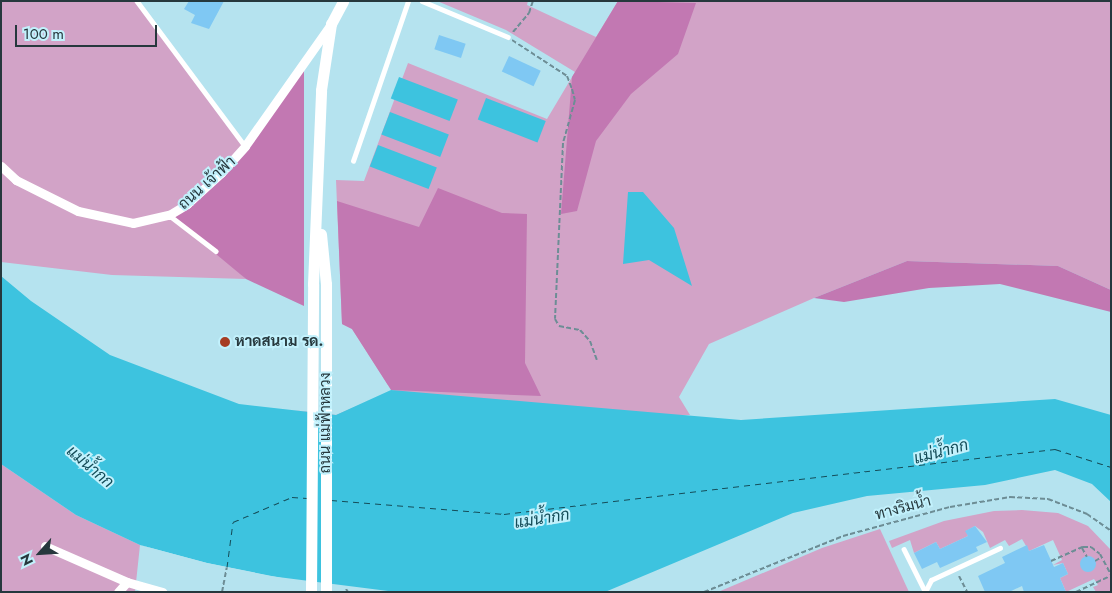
<!DOCTYPE html>
<html>
<head>
<meta charset="utf-8">
<style>
  body { margin:0 }
  #map { position:relative; width:1112px; height:593px; overflow:hidden; background:#b5e3ef; font-family:Jost,Sarabun,sans-serif }
  div>[style] { position:absolute }
  [style*='--x'] { left:calc(var(--x)*1px); top:calc(var(--y)*1px); width:calc(var(--w)*1px); rotate:calc(var(--a)*1deg) }
  .green>* { inset:0; background:#d2a3c7 }
  .forest>* { inset:0; background:#c278b2 }
  .water>* { inset:0; background:#3dc3df; transform-origin:0 0 }
  .pier>* { inset:0; background:#b5e3ef }
  .ferry>* { height:1px; margin-top:-0.5px; transform-origin:0; background:repeating-linear-gradient(90deg,#144c58 0 6px,transparent 0 11px) }
  .building>* { inset:0; background:#7fc8f3; transform-origin:0 0 }
  .round { border-radius:50% }
  .path>* { height:2px; margin-top:-1px; transform-origin:0; background:repeating-linear-gradient(90deg,#6d8d95 0 5px,transparent 0 7.5px) }
  .lane>* { height:4.5px; margin:-2.25px; padding:0 2.25px; transform-origin:2.25px; border-radius:2.25px; background:#fff }
  .street>* { height:9px; margin:-4.5px; padding:0 4.5px; transform-origin:4.5px; border-radius:4.5px; background:#fff }
  .secondary>* { height:11px; margin:-5.5px; padding:0 5.5px; transform-origin:5.5px; border-radius:5.5px; background:#fff }
  .dots>* { width:14px; height:14px; translate:-50% -50%; box-sizing:border-box; border:2px solid #c2f1fc; border-radius:50% }
  span { translate:-50% -50%; white-space:nowrap; text-align:center; line-height:1.15; -webkit-text-stroke:4px #c2f1fc; paint-order:stroke }
  .street-label { font-size:15px; color:#26383d }
  .poi-label { font-size:15px; color:#26383d; font-weight:700 }
  .left { translate:0 -50%; text-align:left }
  .water-label { font-size:16px; color:#144c58; font-style:italic }
  .frame { position:absolute; inset:0; border:2px solid #26383d; pointer-events:none }
  .north { position:absolute; left:15px; top:528px; width:50px; height:50px; -webkit-text-stroke:4px #c2f1fc; paint-order:stroke; rotate:244deg; font-size:14px; font-weight:700; line-height:20px; text-align:center; color:#26383d }
  .north::after { content:''; display:block; margin:auto; width:18px; height:22px; background:#26383d; clip-path:polygon(50% 0,100% 100%,50% 72%,0 100%) }
  .scale { position:absolute; left:15px; top:25px; width:142px; height:22px; box-sizing:border-box; border:2px solid #26383d; border-top:0; padding-left:6px; font-size:15px; line-height:18px; white-space:nowrap; color:#26383d; -webkit-text-stroke:4px #c2f1fc; paint-order:stroke }
</style>
</head>
<body>
<div id="map">
  <div class="green">
    <i style="clip-path:polygon(1px 1px,137px 1px,245px 146px,216px 251px,246px 279px,112px 275px,1px 262px)"></i>
    <i style="clip-path:polygon(437px 1px,528px 1px,527px 5px,596px 37px,618px 1px,1111px 1px,1111px 290px,1058px 266px,907px 261px,814px 298px,709px 344px,679px 397px,690px 415px,622px 417px,503px 441px,292px 410px,336px 415px,404px 386px,388px 385px,352px 329px,342px 324px,336px 180px,364px 181px,408px 63px,547px 119px,575px 72px,506px 30px)"></i>
    <i style="clip-path:polygon(1px 464px,76px 515px,140px 545px,135px 592px,1px 592px)"></i>
    <i style="clip-path:polygon(1022px 510px,1058px 513px,1088px 526px,1111px 550px,1111px 592px,1096px 592px,1093px 587px,1098px 585px,1094px 579px,1066px 592px,1060px 578px,1068px 574px,1063px 563px,1053px 565px,1062px 560px,1053px 540px,1029px 551px,1022px 539px,1009px 546px,1005px 540px,990px 548px,983px 532px,975px 526px,966px 531px,968px 536px,940px 549px,936px 542px,914px 553px,910px 540px,892px 548px,889px 541px,944px 521px,994px 511px)"></i>
    <i style="clip-path:polygon(880px 529px,909px 592px,718px 592px,822px 548px)"></i>
  </div>
  <div class="forest">
    <i style="clip-path:polygon(618px 1px,696px 3px,678px 54px,631px 94px,596px 141px,577px 211px,561px 214px,572px 77px)"></i>
    <i style="clip-path:polygon(304px 61px,304px 306px,246px 279px,169px 215px,221px 173px)"></i>
    <i style="clip-path:polygon(438px 188px,502px 213px,527px 214px,525px 363px,541px 396px,391px 390px,352px 329px,342px 324px,337px 201px,419px 227px)"></i>
    <i style="clip-path:polygon(907px 261px,1058px 266px,1111px 290px,1111px 312px,1000px 284px,929px 288px,844px 302px,814px 298px)"></i>
  </div>
  <div class="water">
    <i style="left:399px;top:77px;width:63px;height:23px;rotate:21deg"></i>
    <i style="left:486px;top:98px;width:64px;height:23px;rotate:21deg"></i>
    <i style="left:390px;top:112px;width:63px;height:24px;rotate:21deg"></i>
    <i style="left:378px;top:145px;width:63px;height:23px;rotate:21deg"></i>
    <i style="clip-path:polygon(628px 192px,643px 192px,674px 228px,692px 286px,649px 260px,623px 264px)"></i>
    <i style="clip-path:polygon(1px 276px,31px 301px,110px 355px,239px 404px,336px 415px,391px 390px,741px 420px,1055px 399px,1111px 415px,1111px 502px,1092px 484px,1055px 470px,985px 485px,867px 496px,793px 513px,605px 592px,396px 592px,270px 576px,207px 563px,140px 545px,76px 515px,1px 464px)"></i>
  </div>
  <div class="pier">
    <i style="clip-path:polygon(140px 545px,207px 563px,302px 582px,206px 566px)"></i>
  </div>
  <div class="ferry">
    <i style="--x:331;--y:500;--w:174;--a:4.6"></i>
    <i style="--x:504;--y:514;--w:555;--a:-6.73"></i>
    <i style="--x:1055;--y:449;--w:59;--a:17.8"></i>
    <i style="--x:227;--y:567;--w:45;--a:-82.4"></i>
    <i style="--x:233;--y:522;--w:64;--a:-23"></i>
    <i style="--x:292;--y:497;--w:15;--a:4"></i>
  </div>
  <div class="building">
    <i style="clip-path:polygon(189px 1px,224px 1px,209px 29px,191px 23px,195px 15px,184px 9px)"></i>
    <i style="left:439px;top:35px;width:28px;height:15px;rotate:18deg"></i>
    <i style="left:509px;top:56px;width:35px;height:17px;rotate:25deg"></i>
    <i style="clip-path:polygon(975px 526px,987px 542px,976px 547px,978px 551px,940px 568px,937px 562px,922px 569px,914px 553px,936px 542px,940px 549px,968px 536px,965px 531px)"></i>
    <i style="clip-path:polygon(1027px 545px,1029px 551px,1044px 545px,1054px 567px,1063px 563px,1068px 574px,1060px 578px,1066px 592px,1024px 592px,1022px 586px,1009px 592px,985px 592px,978px 576px,1005px 563px,1002px 557px)"></i>
    <i class="round" style="left:1080px;top:556px;width:16px;height:16px"></i>
  </div>
  <div class="path">
    <i style="--x:513;--y:32;--w:25;--a:-50"></i>
    <i style="--x:529;--y:13;--w:13;--a:-72"></i>
    <i style="--x:512;--y:40;--w:66;--a:33.2"></i>
    <i style="--x:567;--y:76;--w:14;--a:69"></i>
    <i style="--x:572;--y:89;--w:11;--a:75"></i>
    <i style="--x:575;--y:100;--w:45;--a:105.6"></i>
    <i style="--x:563;--y:143;--w:176;--a:92.6"></i>
    <i style="--x:555;--y:319;--w:8;--a:60"></i>
    <i style="--x:559;--y:326;--w:21;--a:11"></i>
    <i style="--x:580;--y:330;--w:15;--a:48"></i>
    <i style="--x:590;--y:341;--w:20;--a:70"></i>
    <i style="--x:1082;--y:548;--w:10;--a:61"></i>
    <i style="--x:1051;--y:561;--w:35;--a:-24"></i>
    <i style="--x:1083;--y:547;--w:8;--a:0"></i>
    <i style="--x:1091;--y:547;--w:11;--a:38"></i>
    <i style="--x:1100;--y:554;--w:24;--a:62"></i>
    <i style="--x:1095;--y:561;--w:8;--a:-30"></i>
    <i style="--x:959;--y:576;--w:18;--a:63"></i>
    <i style="--x:346;--y:589;--w:4;--a:56"></i>
    <i style="--x:222;--y:592;--w:25;--a:-79"></i>
    <i style="--x:704;--y:592;--w:150;--a:-21.9"></i>
    <i style="--x:843;--y:536;--w:111;--a:-15.2"></i>
    <i style="--x:950;--y:507;--w:61;--a:-9.5"></i>
    <i style="--x:1010;--y:497;--w:38;--a:3"></i>
    <i style="--x:1048;--y:499;--w:42;--a:21"></i>
    <i style="--x:1087;--y:514;--w:29;--a:35"></i>
    <i style="--x:1076;--y:592;--w:38;--a:-25"></i>
  </div>
  <div class="lane">
    <i style="--x:137;--y:1;--w:181;--a:53.3"></i>
    <i style="--x:422;--y:1;--w:93;--a:22.7"></i>
    <i style="--x:353;--y:161;--w:169;--a:-71"></i>
    <i style="--x:169;--y:215;--w:59;--a:37.5"></i>
    <i style="--x:904;--y:549;--w:45;--a:63.4"></i>
    <i style="--x:925;--y:592;--w:13;--a:-63"></i>
    <i style="--x:931;--y:580;--w:76;--a:-24.9"></i>
  </div>
  <div class="street">
    <i style="--x:1;--y:166;--w:21;--a:43"></i>
    <i style="--x:16;--y:180;--w:69;--a:26.6"></i>
    <i style="--x:78;--y:211;--w:56;--a:12.3"></i>
    <i style="--x:133;--y:223;--w:37;--a:-13"></i>
    <i style="--x:169;--y:215;--w:21;--a:-31"></i>
    <i style="--x:187;--y:204;--w:46;--a:-42.4"></i>
    <i style="--x:221;--y:173;--w:36;--a:-48"></i>
    <i style="--x:245;--y:146;--w:149;--a:-54.8"></i>
    <i style="--x:45;--y:546;--w:90;--a:23.7"></i>
    <i style="--x:127;--y:582;--w:37;--a:16"></i>
    <i style="--x:118;--y:592;--w:13;--a:-48"></i>
  </div>
  <div class="secondary">
    <i style="--x:321;--y:234;--w:50;--a:84.3"></i>
    <i style="--x:326;--y:284;--w:308;--a:90"></i>
    <i style="--x:311;--y:592;--w:308;--a:-89.6"></i>
    <i style="--x:313;--y:284;--w:194;--a:-87.6"></i>
    <i style="--x:321;--y:90;--w:67;--a:-81.4"></i>
    <i style="--x:331;--y:24;--w:26;--a:-62"></i>
  </div>
  <div class="dots">
    <i style="left:225px;top:342px;background:#a63d23"></i>
  </div>
  <div class="street-label">
    <span style="left:207px;top:183px;rotate:-42deg">ถนน เจ้าฟ้า</span>
    <span style="left:326px;top:423px;rotate:-90deg">ถนน แม่ฟ้าหลวง</span>
    <span style="left:903px;top:508px;rotate:-15deg">ทางริมน้ำ</span>
  </div>
  <div class="poi-label">
    <span class="left" style="left:235px;top:342px">หาดสนาม รด.</span>
  </div>
  <div class="water-label">
    <span style="left:941px;top:452px;rotate:-15deg">แม่น้ำกก</span>
    <span style="left:90px;top:467px;rotate:40deg">แม่น้ำกก</span>
    <span style="left:542px;top:519px;rotate:-9deg">แม่น้ำกก</span>
  </div>
  <div class="frame"></div>
  <div class="north">N</div>
  <div class="scale">100 m</div>
</div>
</body>
</html>
